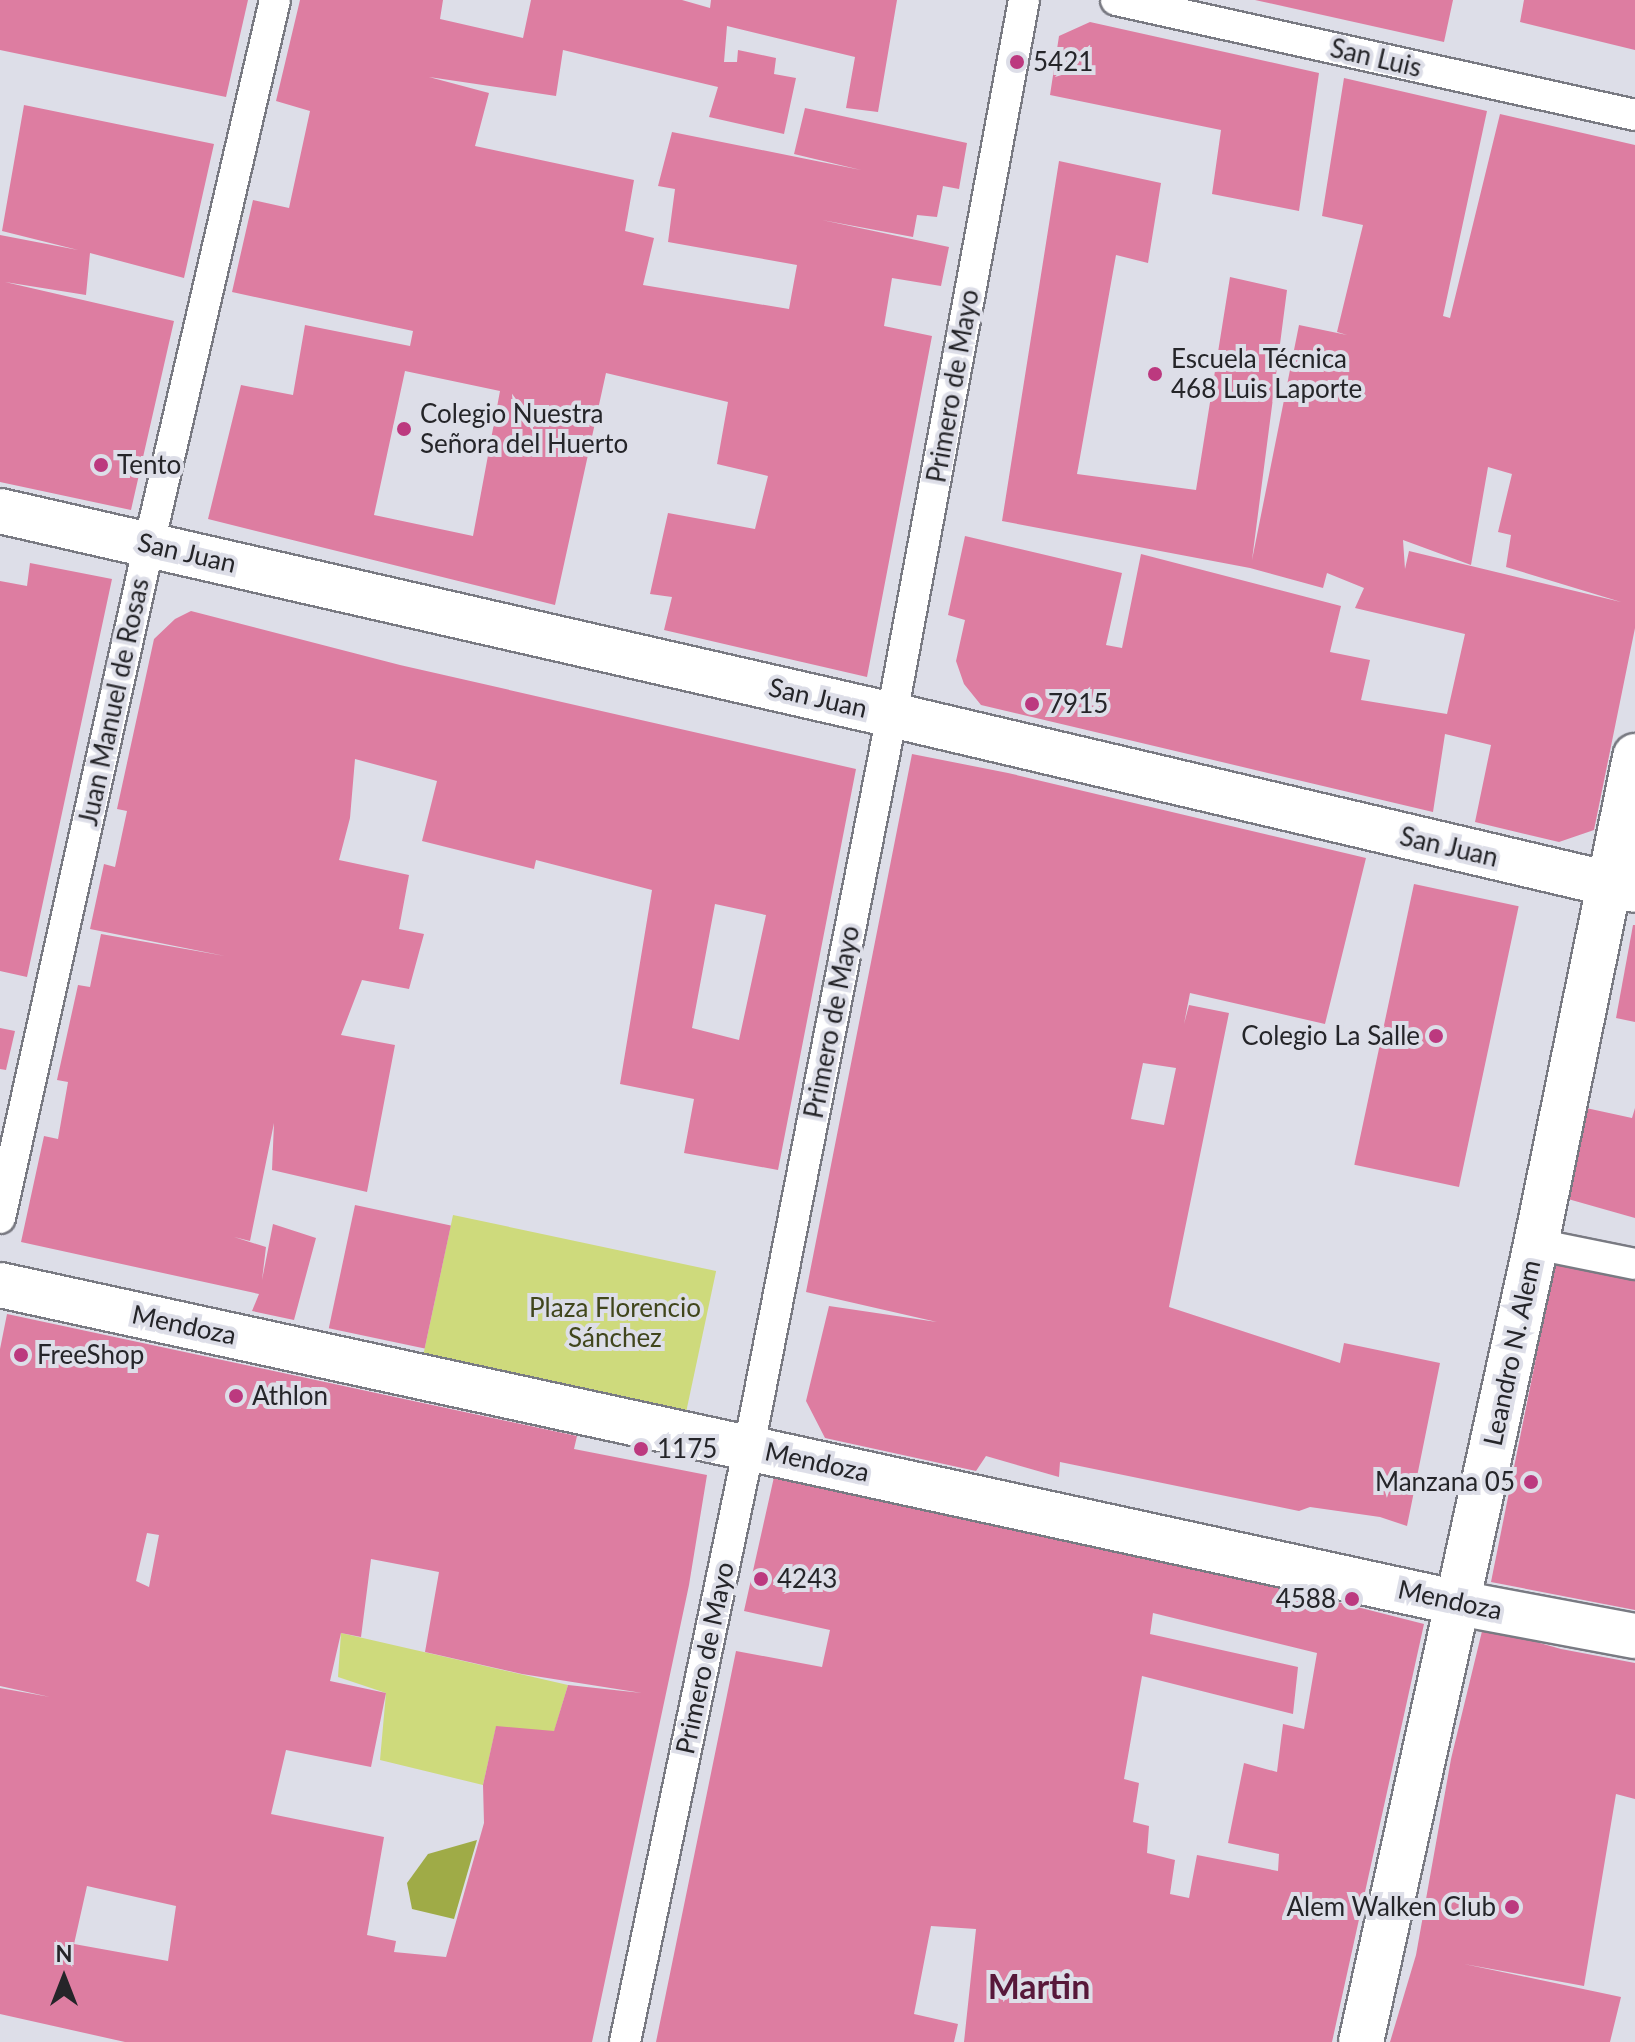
<!DOCTYPE html>
<html>
<head>
<meta charset="utf-8">
<style>
  body { margin:0 }
  #map { position:relative; width:1635px; height:2042px; overflow:hidden; background:#dddee8; font-family:Lato,sans-serif }
  div>[style] { position:absolute }
  [style*='--x'] { left:calc(var(--x)*1px); top:calc(var(--y)*1px); width:calc(var(--w)*1px); rotate:calc(var(--a)*1deg) }
  .green>* { inset:0; background:#ceda7c; transform-origin:0 0 }
  .forest>* { inset:0; background:#9fab47 }
  .building>* { inset:0; background:#dd7da1; transform-origin:0 0 }
  .roads { filter:drop-shadow(2px 0 #797a82) drop-shadow(-2px 0 #797a82) drop-shadow(0 2px #797a82) drop-shadow(0 -2px #797a82) }
  .street>* { height:30px; margin:-15px; padding:0 15px; transform-origin:15px; border-radius:15px; background:#fff }
  .secondary>* { height:44px; margin:-22px; padding:0 22px; transform-origin:22px; border-radius:22px; background:#fff }
  .dots>* { width:22px; height:22px; translate:-50% -50%; box-sizing:border-box; border:4px solid #dddee8; border-radius:50% }
  span { translate:-50% -50%; white-space:nowrap; text-align:center; line-height:1.15; -webkit-text-stroke:8px #dddee8; paint-order:stroke }
  .street-label { font-size:26px; color:#252529 }
  .poi-label { font-size:26px; color:#252529 }
  .left { translate:0 -50%; text-align:left }
  .right { translate:-100% -50%; text-align:right }
  .park-label { font-size:26px; color:#41461c }
  .district-label { font-size:34px; color:#57183a; font-weight:700 }
  .north { position:absolute; left:24px; top:1938px; width:80px; height:80px; -webkit-text-stroke:6px #dddee8; paint-order:stroke; rotate:0deg; font-size:22px; font-weight:700; line-height:32px; text-align:center; color:#252529 }
  .north::after { content:''; display:block; margin:auto; width:28px; height:36px; background:#252529; clip-path:polygon(50% 0,100% 100%,50% 72%,0 100%) }
</style>
</head>
<body>
<div id="map">
  <div class="green">
    <i style="left:453px;top:1215px;width:269px;height:143px;rotate:12deg"></i>
    <i style="clip-path:polygon(341px 1633px,568px 1685px,554px 1732px,496px 1727px,483px 1785px,380px 1760px,386px 1693px,338px 1677px)"></i>
  </div>
  <div class="forest">
    <i style="clip-path:polygon(477px 1840px,454px 1919px,412px 1909px,407px 1883px,428px 1854px)"></i>
  </div>
  <div class="building">
    <i style="clip-path:polygon(0 0,248px 0,226px 97px,0 50px)"></i>
    <i style="clip-path:polygon(evenodd,300px 0,443px 0,440px 19px,523px 38px,531px 0,682px 0,710px 8px,711px 0,897px 0,878px 112px,846px 108px,855px 57px,727px 26px,724px 62px,737px 62px,738px 50px,776px 58px,774px 74px,796px 78px,784px 134px,709px 117px,718px 87px,563px 50px,556px 96px,429px 77px,489px 93px,475px 146px,634px 180px,625px 231px,654px 238px,643px 285px,789px 309px,797px 265px,668px 242px,675px 189px,658px 186px,672px 132px,861px 170px,794px 154px,805px 108px,967px 143px,959px 189px,943px 186px,937px 217px,917px 215px,913px 237px,822px 220px,949px 247px,941px 286px,892px 278px,884px 326px,932px 336px,867px 677px,664px 630px,672px 597px,650px 594px,668px 513px,755px 529px,768px 476px,717px 464px,728px 402px,606px 373px,555px 605px,208px 519px,241px 385px,293px 395px,305px 325px,410px 346px,413px 331px,232px 292px,253px 200px,289px 208px,310px 111px,276px 101px,300px 0,405px 371px,500px 391px,473px 536px,374px 515px,405px 371px)"></i>
    <i style="clip-path:polygon(1255px 0,1453px 0,1444px 42px)"></i>
    <i style="clip-path:polygon(1524px 0,1635px 0,1635px 50px,1520px 22px)"></i>
    <i style="clip-path:polygon(1090px 22px,1319px 73px,1299px 211px,1212px 194px,1221px 130px,1050px 95px,1059px 36px)"></i>
    <i style="clip-path:polygon(evenodd,1344px 78px,1487px 111px,1443px 316px,1450px 318px,1500px 114px,1635px 145px,1635px 628px,1594px 830px,1559px 842px,1475px 822px,1491px 745px,1445px 734px,1433px 812px,981px 705px,964px 684px,956px 661px,965px 620px,948px 615px,965px 536px,1122px 573px,1106px 645px,1122px 648px,1141px 554px,1341px 606px,1330px 652px,1370px 660px,1361px 700px,1447px 714px,1465px 634px,1355px 608px,1364px 588px,1327px 573px,1323px 588px,1250px 568px,1002px 521px,1059px 161px,1161px 183px,1148px 263px,1116px 255px,1077px 474px,1196px 490px,1230px 277px,1287px 290px,1252px 560px,1299px 325px,1347px 335px,1337px 332px,1363px 225px,1322px 216px,1344px 78px,1488px 467px,1512px 474px,1498px 532px,1511px 535px,1506px 567px,1621px 602px,1409px 551px,1405px 569px,1403px 540px,1471px 565px,1488px 467px)"></i>
    <i style="clip-path:polygon(24px 105px,214px 144px,184px 278px,90px 253px,86px 295px,5px 282px,174px 321px,131px 510px,0 482px,0 235px,78px 250px,2px 231px)"></i>
    <i style="clip-path:polygon(30px 563px,112px 579px,27px 977px,0 971px,0 581px,27px 586px)"></i>
    <i style="clip-path:polygon(evenodd,191px 611px,400px 665px,856px 769px,778px 1170px,684px 1153px,694px 1099px,620px 1084px,652px 890px,536px 860px,534px 869px,422px 841px,437px 781px,355px 759px,350px 818px,339px 860px,409px 875px,399px 929px,424px 934px,409px 989px,362px 980px,341px 1035px,395px 1045px,367px 1192px,272px 1170px,274px 1123px,250px 1241px,234px 1237px,266px 1247px,262px 1280px,273px 1224px,316px 1238px,294px 1320px,252px 1311px,259px 1294px,21px 1242px,44px 1136px,58px 1139px,68px 1082px,57px 1080px,78px 985px,90px 987px,101px 934px,225px 956px,90px 929px,104px 864px,115px 867px,127px 811px,117px 809px,154px 639px,175px 619px,191px 611px,715px 904px,766px 915px,739px 1040px,692px 1028px,715px 904px)"></i>
    <i style="clip-path:polygon(evenodd,912px 754px,1008px 773px,1366px 858px,1325px 1024px,1190px 993px,1184px 1024px,1189px 1005px,1229px 1013px,1169px 1307px,1340px 1363px,1344px 1343px,1440px 1363px,1407px 1526px,1380px 1517px,1310px 1507px,1299px 1511px,1060px 1462px,1059px 1477px,986px 1456px,976px 1471px,825px 1438px,806px 1401px,829px 1306px,937px 1322px,806px 1292px,912px 754px,1143px 1063px,1176px 1068px,1164px 1125px,1131px 1119px,1143px 1063px)"></i>
    <i style="left:1414px;top:884px;width:107px;height:287px;rotate:12deg"></i>
    <i style="clip-path:polygon(1633px 925px,1635px 925px,1635px 1022px,1616px 1018px)"></i>
    <i style="clip-path:polygon(0 1028px,15px 1031px,6px 1070px,0 1069px)"></i>
    <i style="clip-path:polygon(1586px 1108px,1632px 1118px,1635px 1108px,1635px 1218px,1568px 1199px)"></i>
    <i style="left:355px;top:1205px;width:98px;height:126px;rotate:12deg"></i>
    <i style="clip-path:polygon(1555px 1263px,1635px 1278px,1635px 1610px,1491px 1582px)"></i>
    <i style="clip-path:polygon(evenodd,7px 1314px,577px 1436px,574px 1449px,707px 1475px,689px 1585px,592px 2042px,125px 2042px,0 2014px,0 1688px,50px 1697px,0 1686px,0 1349px,7px 1314px,147px 1533px,159px 1535px,149px 1587px,136px 1581px,147px 1533px,7px 1314px,371px 1559px,439px 1572px,425px 1652px,522px 1674px,642px 1693px,568px 1685px,554px 1731px,496px 1726px,483px 1785px,484px 1823px,446px 1957px,394px 1952px,396px 1941px,367px 1935px,384px 1837px,271px 1814px,286px 1750px,371px 1767px,386px 1693px,330px 1681px,341px 1633px,361px 1637px,371px 1559px,7px 1314px,87px 1886px,176px 1906px,168px 1961px,74px 1944px,87px 1886px)"></i>
    <i style="clip-path:polygon(evenodd,774px 1477px,1310px 1595px,1424px 1624px,1332px 2042px,964px 2042px,976px 1929px,931px 1926px,914px 2014px,958px 2024px,954px 2042px,656px 2042px,736px 1651px,822px 1667px,830px 1630px,744px 1611px,774px 1477px,1153px 1613px,1317px 1653px,1304px 1729px,1283px 1724px,1277px 1772px,1244px 1763px,1228px 1843px,1279px 1854px,1278px 1871px,1197px 1855px,1189px 1898px,1170px 1894px,1175px 1860px,1147px 1853px,1149px 1826px,1133px 1822px,1139px 1783px,1124px 1779px,1142px 1676px,1293px 1714px,1298px 1667px,1150px 1634px,1153px 1613px)"></i>
    <i style="clip-path:polygon(1483px 1627px,1561px 1649px,1635px 1663px,1635px 1799px,1616px 1794px,1584px 1986px,1464px 1964px,1621px 1997px,1610px 2042px,1390px 2042px,1416px 1955px,1451px 1759px)"></i>
  </div>
  <div class="roads">
    <div class="street">
      <i style="--x:1116;--y:0;--w:532;--a:12.49"></i>
      <i style="--x:0;--y:1218;--w:690;--a:-77.53"></i>
      <i style="--x:149;--y:544;--w:558;--a:-76.96"></i>
      <i style="--x:1536;--y:1244;--w:101;--a:11.4"></i>
      <i style="--x:625;--y:2042;--w:608;--a:-78.23"></i>
      <i style="--x:749;--y:1447;--w:746;--a:-78.95"></i>
      <i style="--x:892;--y:715;--w:727;--a:-79.54"></i>
    </div>
    <div class="secondary">
      <i style="--x:0;--y:511;--w:915;--a:12.88"></i>
      <i style="--x:892;--y:715;--w:763;--a:13.25"></i>
      <i style="--x:0;--y:1285;--w:1492;--a:12.3"></i>
      <i style="--x:1458;--y:1603;--w:180;--a:10.6"></i>
      <i style="--x:1361;--y:2042;--w:817;--a:-77.63"></i>
      <i style="--x:1536;--y:1244;--w:498;--a:-78.5"></i>
    </div>
  </div>
  <div class="dots">
    <i style="left:1017px;top:62px;background:#bc397f"></i>
    <i style="left:1155px;top:374px;background:#bc397f"></i>
    <i style="left:404px;top:429px;background:#bc397f"></i>
    <i style="left:101px;top:465px;background:#bc397f"></i>
    <i style="left:1032px;top:704px;background:#bc397f"></i>
    <i style="left:1436px;top:1036px;background:#bc397f"></i>
    <i style="left:21px;top:1355px;background:#bc397f"></i>
    <i style="left:236px;top:1396px;background:#bc397f"></i>
    <i style="left:641px;top:1449px;background:#bc397f"></i>
    <i style="left:1531px;top:1482px;background:#bc397f"></i>
    <i style="left:761px;top:1579px;background:#bc397f"></i>
    <i style="left:1352px;top:1599px;background:#bc397f"></i>
    <i style="left:1512px;top:1907px;background:#bc397f"></i>
  </div>
  <div class="street-label">
    <span style="left:1376px;top:58px;rotate:13deg">San Luis</span>
    <span style="left:953px;top:386px;rotate:-80deg">Primero de Mayo</span>
    <span style="left:187px;top:553px;rotate:13deg">San Juan</span>
    <span style="left:818px;top:698px;rotate:13deg">San Juan</span>
    <span style="left:114px;top:702px;rotate:-78deg">Juan Manuel de Rosas</span>
    <span style="left:1449px;top:847px;rotate:13deg">San Juan</span>
    <span style="left:832px;top:1022px;rotate:-79deg">Primero de Mayo</span>
    <span style="left:184px;top:1325px;rotate:12deg">Mendoza</span>
    <span style="left:1512px;top:1353px;rotate:-78deg">Leandro N. Alem</span>
    <span style="left:817px;top:1462px;rotate:12deg">Mendoza</span>
    <span style="left:1450px;top:1600px;rotate:12deg">Mendoza</span>
    <span style="left:705px;top:1658px;rotate:-78deg">Primero de Mayo</span>
  </div>
  <div class="poi-label">
    <span class="left" style="left:1033px;top:62px">5421</span>
    <span class="left" style="left:1171px;top:374px">Escuela Técnica<br>468 Luis Laporte</span>
    <span class="left" style="left:420px;top:429px">Colegio Nuestra<br>Señora del Huerto</span>
    <span class="left" style="left:117px;top:465px">Tento</span>
    <span class="left" style="left:1048px;top:704px">7915</span>
    <span class="right" style="left:1420px;top:1036px">Colegio La Salle</span>
    <span class="left" style="left:37px;top:1355px">FreeShop</span>
    <span class="left" style="left:252px;top:1396px">Athlon</span>
    <span class="left" style="left:657px;top:1449px">1175</span>
    <span class="right" style="left:1515px;top:1482px">Manzana 05</span>
    <span class="left" style="left:777px;top:1579px">4243</span>
    <span class="right" style="left:1336px;top:1599px">4588</span>
    <span class="right" style="left:1496px;top:1907px">Alem Walken Club</span>
  </div>
  <div class="park-label">
    <span style="left:615px;top:1323px">Plaza Florencio<br>Sánchez</span>
  </div>
  <div class="district-label">
    <span style="left:1039px;top:1986px">Martin</span>
  </div>
  <div class="north">N</div>
</div>
</body>
</html>
